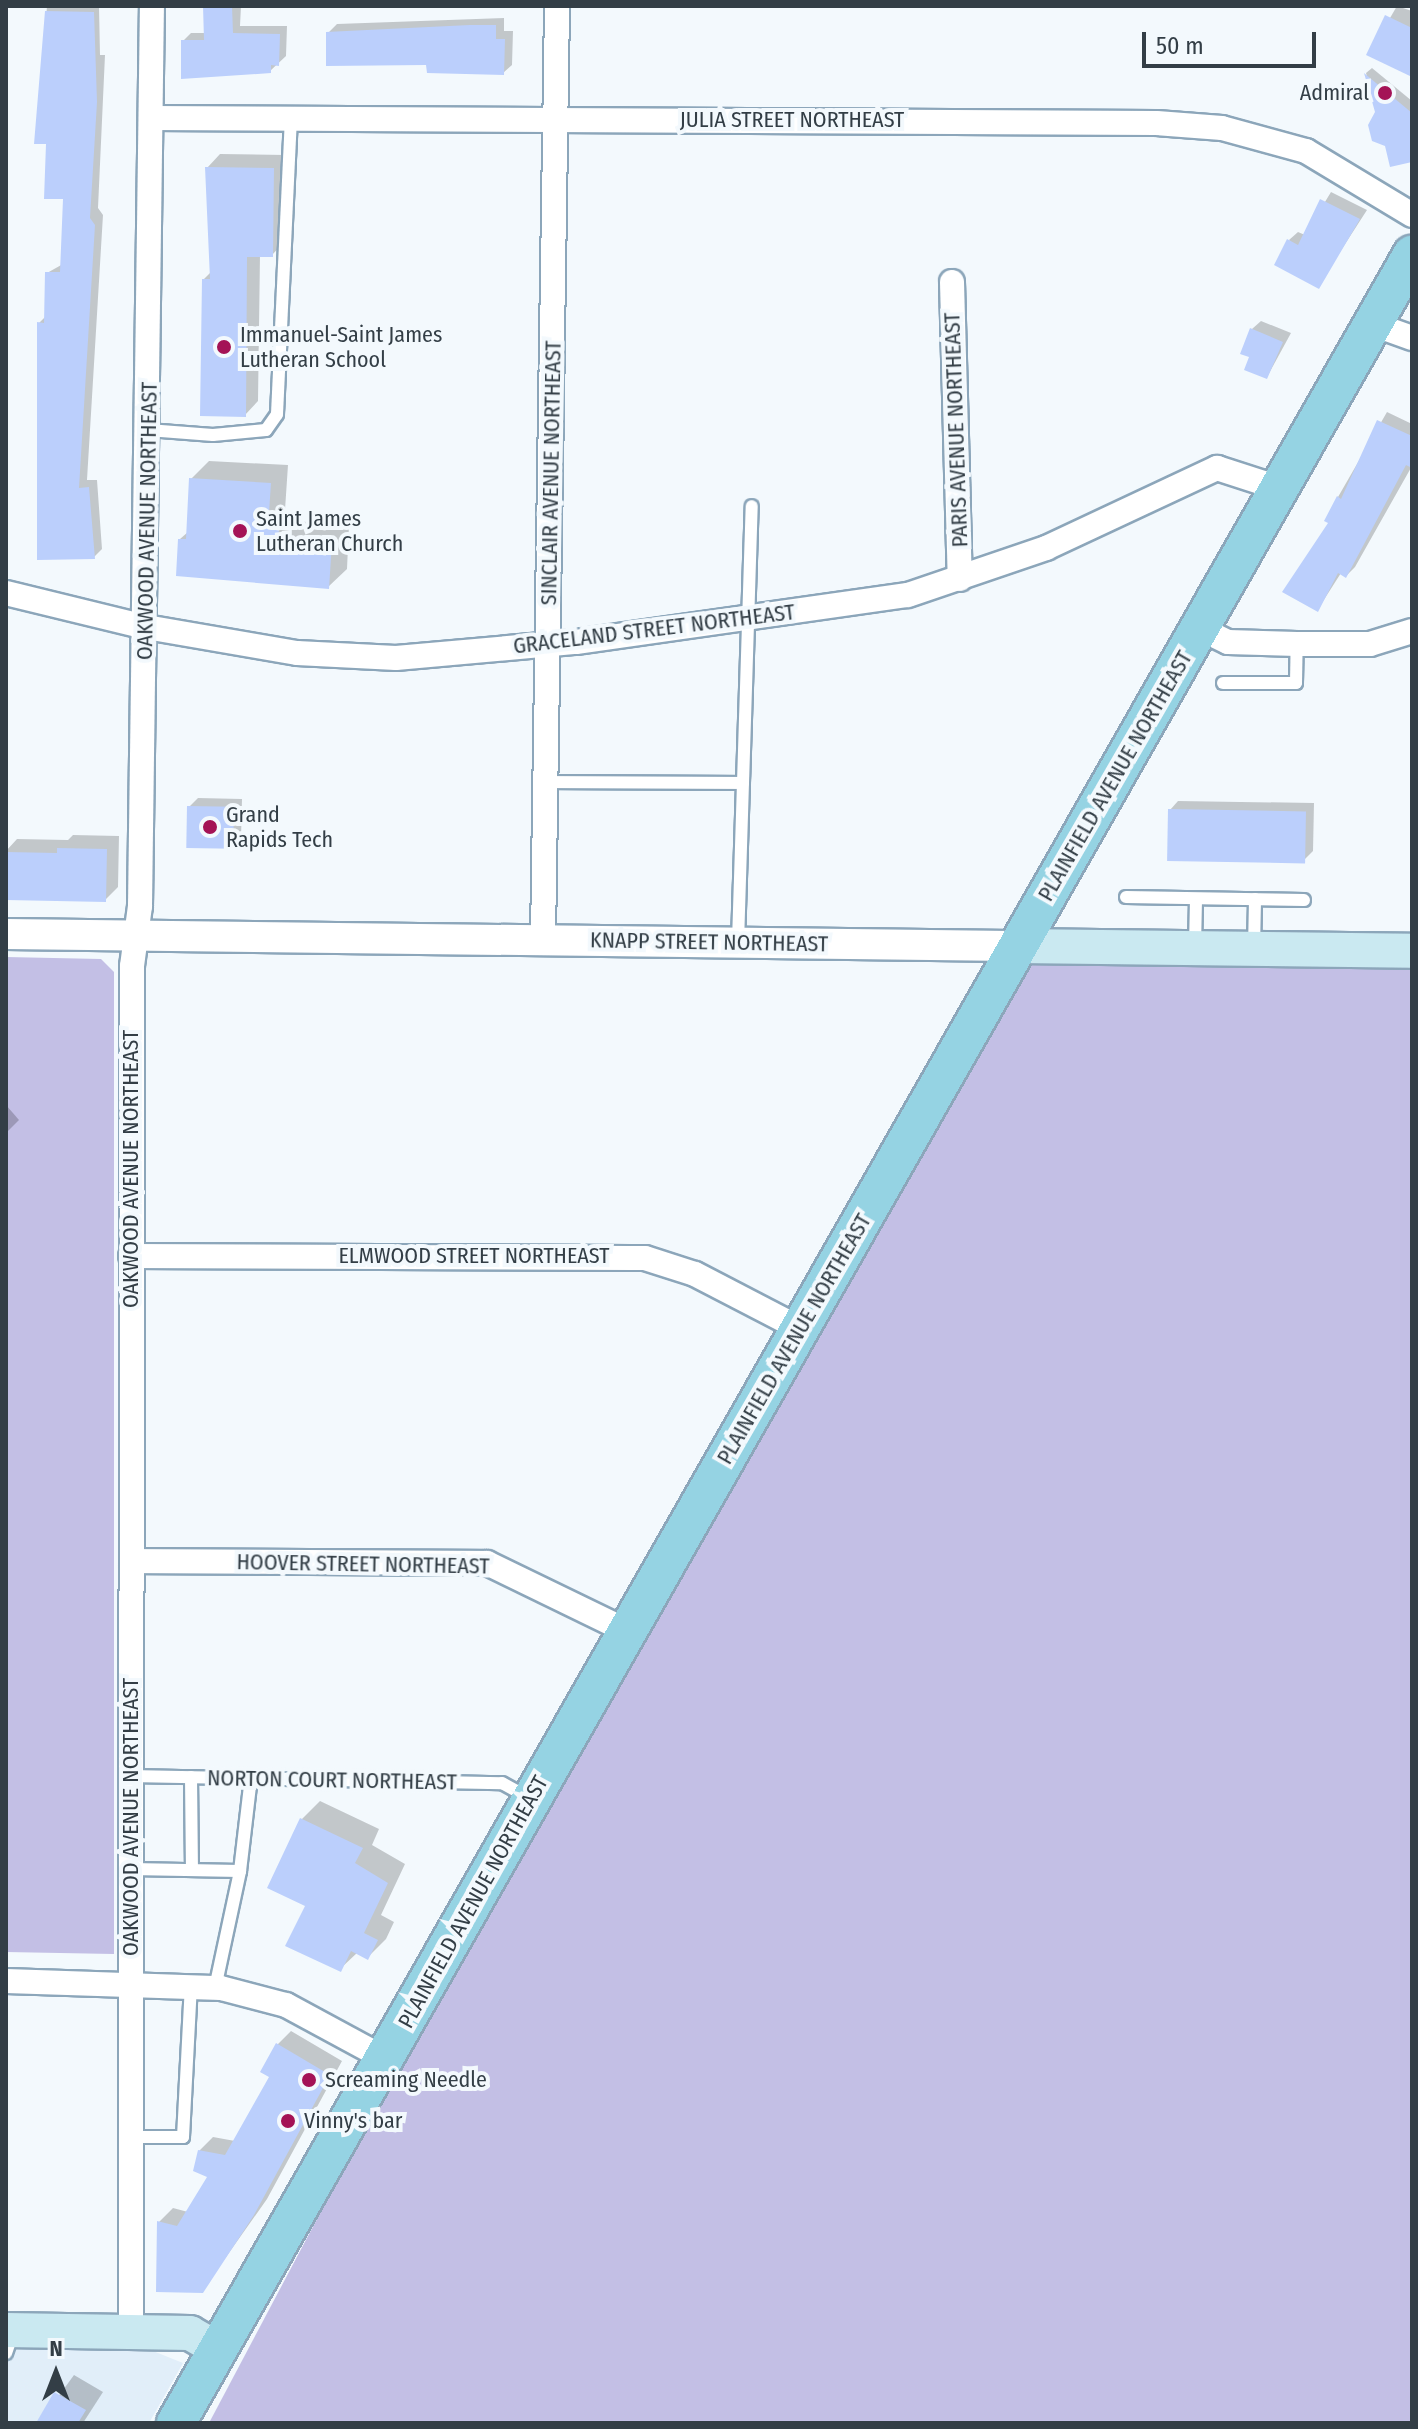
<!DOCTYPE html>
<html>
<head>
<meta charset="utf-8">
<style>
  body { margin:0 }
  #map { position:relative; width:1418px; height:2429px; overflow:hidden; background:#f3f9fd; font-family:"Fira Sans Condensed",sans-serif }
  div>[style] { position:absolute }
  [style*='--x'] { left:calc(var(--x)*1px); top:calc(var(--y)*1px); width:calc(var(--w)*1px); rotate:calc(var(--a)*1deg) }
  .built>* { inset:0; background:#e1eef9 }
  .green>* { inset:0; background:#c3bfe5 }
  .shadow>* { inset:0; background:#0003 }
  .building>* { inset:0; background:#bbcffc; transform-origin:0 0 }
  .roads { filter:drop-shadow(2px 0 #8ca6ba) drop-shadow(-2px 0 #8ca6ba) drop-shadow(0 2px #8ca6ba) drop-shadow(0 -2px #8ca6ba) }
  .service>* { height:12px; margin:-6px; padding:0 6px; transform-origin:6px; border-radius:6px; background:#fff }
  .minor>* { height:24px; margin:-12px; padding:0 12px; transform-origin:12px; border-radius:12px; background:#fff }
  .tertiary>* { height:30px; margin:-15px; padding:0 15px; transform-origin:15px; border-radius:15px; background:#fff }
  .secondary>* { height:34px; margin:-17px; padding:0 17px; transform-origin:17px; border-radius:17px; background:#cae9f1 }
  .primary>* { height:38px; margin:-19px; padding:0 19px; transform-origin:19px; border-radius:19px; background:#95d3e3 }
  .dots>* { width:22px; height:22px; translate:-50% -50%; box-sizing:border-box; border:4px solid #f3f9fd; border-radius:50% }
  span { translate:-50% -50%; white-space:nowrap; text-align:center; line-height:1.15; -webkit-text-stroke:8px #f3f9fd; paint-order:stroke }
  .poi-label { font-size:22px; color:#333e46 }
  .right { translate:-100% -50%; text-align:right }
  .left { translate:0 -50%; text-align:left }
  .street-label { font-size:22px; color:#333e46 }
  .frame { position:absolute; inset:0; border:8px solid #333e46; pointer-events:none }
  .north { position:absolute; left:16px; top:2333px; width:80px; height:80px; -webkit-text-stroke:6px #f3f9fd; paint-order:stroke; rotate:0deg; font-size:22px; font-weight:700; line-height:32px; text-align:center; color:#333e46 }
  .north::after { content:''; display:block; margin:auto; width:28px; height:36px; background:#333e46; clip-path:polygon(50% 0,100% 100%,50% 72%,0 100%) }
  .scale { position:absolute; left:1142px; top:32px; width:174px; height:36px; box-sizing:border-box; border:4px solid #333e46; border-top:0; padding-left:10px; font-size:24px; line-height:28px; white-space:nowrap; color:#333e46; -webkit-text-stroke:6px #f3f9fd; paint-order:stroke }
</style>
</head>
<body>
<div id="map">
  <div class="built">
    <i style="clip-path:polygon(6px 2348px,153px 2351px,183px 2363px,149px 2423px,6px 2423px)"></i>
  </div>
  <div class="green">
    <i style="clip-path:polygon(6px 957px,101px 959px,114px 972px,114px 1954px,6px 1952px)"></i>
    <i style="clip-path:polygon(1034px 959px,1412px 964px,1412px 2423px,209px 2423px,504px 1866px)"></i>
  </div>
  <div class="shadow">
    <i style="clip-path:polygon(47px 6px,99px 6px,100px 55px,105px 55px,98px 208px,103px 215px,87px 480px,97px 480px,102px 549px,94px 557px,39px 323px,46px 316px,47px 273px,63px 264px,65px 197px,48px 142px,36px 142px)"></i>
    <i style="clip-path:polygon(206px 6px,241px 6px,240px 26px,287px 26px,286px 56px,270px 71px,183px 41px,191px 33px,206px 33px)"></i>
    <i style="clip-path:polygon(1397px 6px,1412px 11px,1412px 74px,1369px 54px)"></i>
    <i style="clip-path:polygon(504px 18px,504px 31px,513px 31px,512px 65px,503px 73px,428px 63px,328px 33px,337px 24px)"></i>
    <i style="clip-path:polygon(1372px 68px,1412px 101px,1412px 155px,1377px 113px,1366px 73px)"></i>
    <i style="clip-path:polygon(220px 154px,286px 155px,285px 241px,272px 255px,260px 255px,258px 401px,245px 415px,204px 279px,212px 271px,207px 168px)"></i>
    <i style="clip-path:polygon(1331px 192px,1367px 210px,1318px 286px,1289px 240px,1298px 232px,1305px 235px)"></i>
    <i style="clip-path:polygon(1261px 321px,1291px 333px,1267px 377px,1251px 356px,1252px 329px)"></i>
    <i style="clip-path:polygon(1387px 412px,1412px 424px,1412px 466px,1355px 567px,1346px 576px,1341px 573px,1318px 609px,1338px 497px)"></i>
    <i style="clip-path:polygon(209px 461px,288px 465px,285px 510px,296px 511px,295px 521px,349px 525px,347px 569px,328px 587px,180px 539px,188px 532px,191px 479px)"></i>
    <i style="clip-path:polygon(198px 798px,242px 799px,241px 838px,232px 847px,189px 807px)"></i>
    <i style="clip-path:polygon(1178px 801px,1314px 803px,1313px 851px,1304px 860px,1170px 810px)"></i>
    <i style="clip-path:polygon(73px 835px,119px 836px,118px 887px,105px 900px,6px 898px,6px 851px,17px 839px,68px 840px)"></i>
    <i style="clip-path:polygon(6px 1105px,19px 1120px,6px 1133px)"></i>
    <i style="clip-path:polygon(320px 1801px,379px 1829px,372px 1845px,405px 1864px,381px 1915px,394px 1922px,386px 1939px,368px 1957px,358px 1952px,340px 1969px,307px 1905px,302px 1819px)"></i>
    <i style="clip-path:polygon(291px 2031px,342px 2061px,267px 2199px,202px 2291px,159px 2222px,173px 2208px,188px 2212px,210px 2176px,199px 2151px,213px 2137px,235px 2141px,271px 2076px,277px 2045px)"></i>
    <i style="clip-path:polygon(74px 2375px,103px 2392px,83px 2423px,39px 2423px)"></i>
  </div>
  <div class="building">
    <i style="clip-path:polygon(203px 6px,232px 6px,233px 33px,280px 34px,279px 66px,271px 65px,271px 73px,181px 79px,181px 40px,204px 40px)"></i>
    <i style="clip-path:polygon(45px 11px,94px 12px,97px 102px,90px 218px,95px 225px,79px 488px,89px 487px,95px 559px,37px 560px,37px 322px,44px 323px,45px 272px,60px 272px,63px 199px,44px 199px,46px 144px,34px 144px)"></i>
    <i style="clip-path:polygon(1385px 15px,1412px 28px,1412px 77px,1366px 55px)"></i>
    <i style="clip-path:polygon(470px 25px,496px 25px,496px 39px,505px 39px,504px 75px,427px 73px,426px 65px,326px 66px,326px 32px)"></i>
    <i style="clip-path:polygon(1364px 73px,1412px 113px,1412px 162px,1390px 167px,1385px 146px,1372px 141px,1368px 125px,1375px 112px)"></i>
    <i style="clip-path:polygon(205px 167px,274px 168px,273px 257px,247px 257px,246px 417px,200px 416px,202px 279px,210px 279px)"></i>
    <i style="clip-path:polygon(1320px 199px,1360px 219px,1319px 289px,1274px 265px,1287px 239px,1298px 245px)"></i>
    <i style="clip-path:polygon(1250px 328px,1283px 342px,1267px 379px,1244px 370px,1249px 357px,1240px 354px)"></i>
    <i style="clip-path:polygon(1377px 420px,1412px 436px,1412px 468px,1406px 465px,1346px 578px,1338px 573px,1318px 612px,1282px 592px,1328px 523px,1324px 521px,1337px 496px,1341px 499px)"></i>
    <i style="clip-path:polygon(189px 478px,271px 483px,268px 528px,279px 529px,278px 539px,332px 542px,329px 589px,176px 576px,178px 539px,186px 539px)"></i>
    <i style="left:187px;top:806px;width:47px;height:42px;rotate:1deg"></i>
    <i style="left:1168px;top:809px;width:138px;height:52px;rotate:1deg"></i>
    <i style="clip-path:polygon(57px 848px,107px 849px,106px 902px,6px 900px,6px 852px,57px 853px)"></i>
    <i style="clip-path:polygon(300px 1818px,363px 1848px,355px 1863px,388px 1883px,364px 1933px,378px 1940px,368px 1960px,351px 1951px,341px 1972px,285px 1946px,305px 1906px,267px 1888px)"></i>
    <i style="clip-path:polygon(276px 2043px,330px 2075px,254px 2215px,203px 2293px,156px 2292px,157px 2221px,177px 2226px,207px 2177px,193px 2171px,198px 2150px,225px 2155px,269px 2077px,260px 2072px)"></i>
    <i style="clip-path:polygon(54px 2392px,86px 2410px,78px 2423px,36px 2423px)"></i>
  </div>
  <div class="roads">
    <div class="service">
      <i style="--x:148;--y:430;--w:65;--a:4.4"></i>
      <i style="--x:213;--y:435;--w:53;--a:-5.4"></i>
      <i style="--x:266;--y:430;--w:19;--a:-55"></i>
      <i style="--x:277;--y:414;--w:296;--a:-87.3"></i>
      <i style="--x:1223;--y:683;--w:73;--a:0"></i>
      <i style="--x:1296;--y:683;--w:39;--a:-89"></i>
      <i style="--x:545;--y:782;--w:198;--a:0.3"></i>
      <i style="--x:1126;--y:897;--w:178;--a:1"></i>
      <i style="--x:738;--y:942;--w:436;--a:-88.2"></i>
      <i style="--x:1195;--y:947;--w:48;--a:-88.8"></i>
      <i style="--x:1254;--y:948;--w:49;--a:-88.8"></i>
      <i style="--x:130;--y:1776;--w:372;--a:1.1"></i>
      <i style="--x:502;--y:1783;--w:29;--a:29"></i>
      <i style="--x:191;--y:1777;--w:93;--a:89.4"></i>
      <i style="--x:131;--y:1869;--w:109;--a:1.1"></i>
      <i style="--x:215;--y:1988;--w:120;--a:-77.9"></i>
      <i style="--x:240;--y:1871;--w:94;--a:-83.3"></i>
      <i style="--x:131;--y:2137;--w:52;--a:0"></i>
      <i style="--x:183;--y:2137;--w:151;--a:-87"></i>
      <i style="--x:6;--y:2353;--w:21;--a:-71"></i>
    </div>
    <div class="minor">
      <i style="--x:151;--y:118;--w:1005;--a:0.29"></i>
      <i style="--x:1156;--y:123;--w:66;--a:4.3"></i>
      <i style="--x:1222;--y:128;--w:87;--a:15.3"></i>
      <i style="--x:1306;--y:151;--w:124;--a:31.1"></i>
      <i style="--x:952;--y:282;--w:297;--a:88.5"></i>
      <i style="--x:1373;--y:324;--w:41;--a:19.7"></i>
      <i style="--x:6;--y:593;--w:144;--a:13.7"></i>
      <i style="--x:146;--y:627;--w:153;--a:9.8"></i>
      <i style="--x:297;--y:653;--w:99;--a:2.9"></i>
      <i style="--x:396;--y:658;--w:181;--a:-5.1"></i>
      <i style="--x:576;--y:642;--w:335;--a:-8.1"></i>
      <i style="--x:908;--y:595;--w:146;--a:-18.8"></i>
      <i style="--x:1046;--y:548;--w:189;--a:-25.1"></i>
      <i style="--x:1217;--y:468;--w:65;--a:17.9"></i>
      <i style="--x:1199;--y:628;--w:32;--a:26"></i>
      <i style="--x:1228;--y:642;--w:69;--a:1.7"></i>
      <i style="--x:1297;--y:644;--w:73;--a:0"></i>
      <i style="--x:1370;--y:644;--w:44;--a:-17.2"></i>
      <i style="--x:543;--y:939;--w:933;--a:-89.14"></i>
      <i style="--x:131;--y:1256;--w:514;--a:0.22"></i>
      <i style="--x:645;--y:1258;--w:52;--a:17.7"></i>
      <i style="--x:695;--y:1274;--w:119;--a:27.4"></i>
      <i style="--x:132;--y:1561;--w:355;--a:0.3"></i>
      <i style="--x:487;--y:1563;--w:156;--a:25.9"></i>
      <i style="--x:6;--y:1981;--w:215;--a:1.9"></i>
      <i style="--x:221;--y:1988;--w:67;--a:14.7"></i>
      <i style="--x:286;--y:2005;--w:111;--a:28.4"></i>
      <i style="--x:131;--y:2332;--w:1366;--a:-89.96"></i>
      <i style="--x:132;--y:966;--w:61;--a:-82.4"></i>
      <i style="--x:140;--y:906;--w:900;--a:-89.24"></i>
    </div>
    <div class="tertiary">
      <i style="--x:6;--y:934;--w:1012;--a:0.68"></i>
    </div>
    <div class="secondary">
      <i style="--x:1018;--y:946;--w:394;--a:0.7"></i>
      <i style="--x:6;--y:2330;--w:184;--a:0.9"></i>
      <i style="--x:190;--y:2333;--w:32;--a:30"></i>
    </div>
    <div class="primary">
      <i style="--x:176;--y:2423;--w:2496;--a:-60.31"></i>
    </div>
  </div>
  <div class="dots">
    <i style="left:1385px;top:93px;background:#a41356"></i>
    <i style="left:224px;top:347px;background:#a41356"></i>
    <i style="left:240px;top:531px;background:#a41356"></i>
    <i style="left:210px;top:827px;background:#a41356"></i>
    <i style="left:309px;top:2080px;background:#a41356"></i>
    <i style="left:288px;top:2121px;background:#a41356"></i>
  </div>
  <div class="poi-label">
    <span class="right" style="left:1369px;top:93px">Admiral</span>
    <span class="left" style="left:240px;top:347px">Immanuel-Saint James<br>Lutheran School</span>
    <span class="left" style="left:256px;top:531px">Saint James<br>Lutheran Church</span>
    <span class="left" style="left:226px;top:827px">Grand<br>Rapids Tech</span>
    <span class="left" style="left:325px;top:2080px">Screaming Needle</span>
    <span class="left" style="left:304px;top:2121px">Vinny's bar</span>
  </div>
  <div class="street-label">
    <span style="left:792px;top:120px">JULIA STREET NORTHEAST</span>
    <span style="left:956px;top:430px;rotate:-92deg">PARIS AVENUE NORTHEAST</span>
    <span style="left:551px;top:473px;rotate:-89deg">SINCLAIR AVENUE NORTHEAST</span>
    <span style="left:147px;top:521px;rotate:-89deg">OAKWOOD AVENUE NORTHEAST</span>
    <span style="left:654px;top:629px;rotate:-7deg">GRACELAND STREET NORTHEAST</span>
    <span style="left:1115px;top:776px;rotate:-60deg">PLAINFIELD AVENUE NORTHEAST</span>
    <span style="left:709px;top:942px;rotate:1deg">KNAPP STREET NORTHEAST</span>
    <span style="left:131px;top:1169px;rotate:-90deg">OAKWOOD AVENUE NORTHEAST</span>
    <span style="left:474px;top:1256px">ELMWOOD STREET NORTHEAST</span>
    <span style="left:794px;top:1339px;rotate:-60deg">PLAINFIELD AVENUE NORTHEAST</span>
    <span style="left:363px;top:1564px;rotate:1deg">HOOVER STREET NORTHEAST</span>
    <span style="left:332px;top:1780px;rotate:1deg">NORTON COURT NORTHEAST</span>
    <span style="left:131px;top:1817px;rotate:-90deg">OAKWOOD AVENUE NORTHEAST</span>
    <span style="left:473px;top:1902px;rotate:-61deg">PLAINFIELD AVENUE NORTHEAST</span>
  </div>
  <div class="frame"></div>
  <div class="north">N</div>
  <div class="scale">50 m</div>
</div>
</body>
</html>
